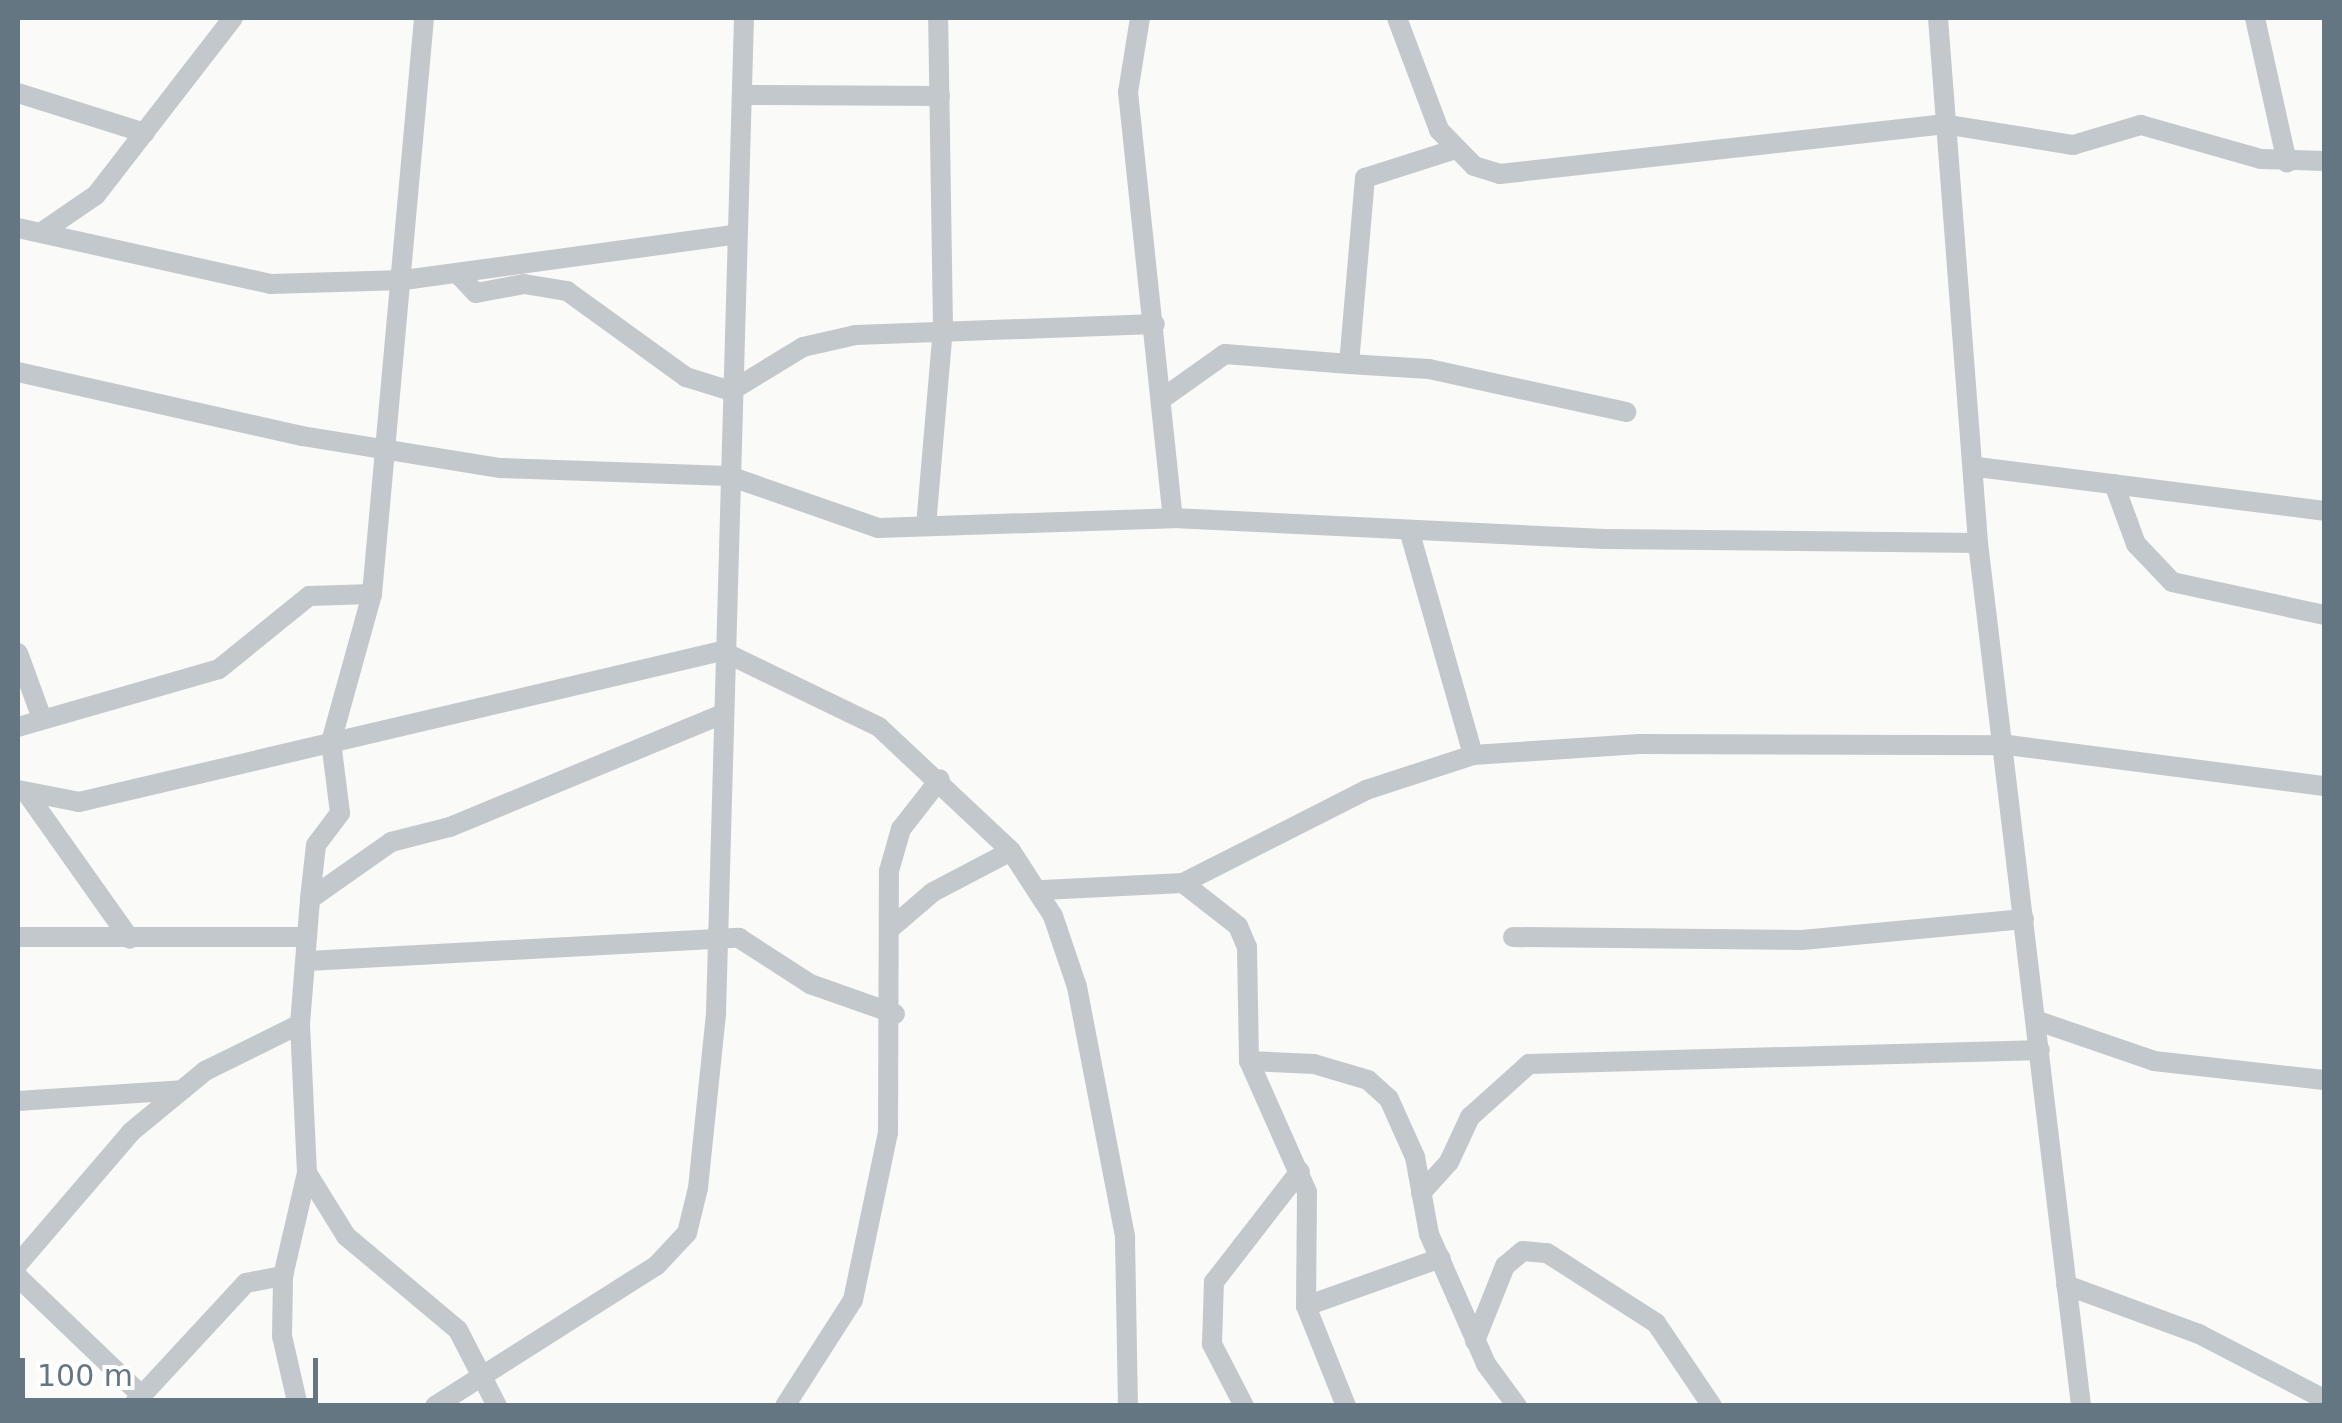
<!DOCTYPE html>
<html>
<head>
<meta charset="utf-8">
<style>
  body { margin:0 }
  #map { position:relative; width:2342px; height:1423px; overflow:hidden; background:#fafaf8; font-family:"DejaVu Sans",sans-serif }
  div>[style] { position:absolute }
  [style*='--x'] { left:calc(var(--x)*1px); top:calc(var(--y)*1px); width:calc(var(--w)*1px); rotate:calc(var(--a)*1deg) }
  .minor>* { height:20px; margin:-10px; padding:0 10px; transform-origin:10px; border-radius:10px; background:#c3c8cc }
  span { translate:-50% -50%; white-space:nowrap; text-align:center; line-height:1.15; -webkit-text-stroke:10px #fff; paint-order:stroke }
  .frame { position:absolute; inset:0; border:20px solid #657683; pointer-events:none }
  .scale { position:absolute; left:20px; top:1358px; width:298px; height:45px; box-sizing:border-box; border:5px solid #657683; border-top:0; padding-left:12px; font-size:30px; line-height:35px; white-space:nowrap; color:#657683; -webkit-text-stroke:8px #fff; paint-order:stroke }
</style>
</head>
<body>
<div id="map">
  <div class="minor">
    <i style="--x:1140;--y:18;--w:75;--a:99.2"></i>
    <i style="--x:1128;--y:92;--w:428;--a:84"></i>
    <i style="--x:1397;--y:18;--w:120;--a:69.4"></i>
    <i style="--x:1439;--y:130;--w:50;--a:45.8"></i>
    <i style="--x:1474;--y:166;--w:27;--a:17"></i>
    <i style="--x:1500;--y:174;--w:446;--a:-6.4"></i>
    <i style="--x:1943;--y:124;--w:132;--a:9.2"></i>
    <i style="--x:2073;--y:145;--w:71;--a:-16.4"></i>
    <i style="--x:2141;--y:125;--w:125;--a:15.8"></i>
    <i style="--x:2261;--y:159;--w:63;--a:1.8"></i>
    <i style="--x:1938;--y:18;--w:527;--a:85.64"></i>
    <i style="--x:1978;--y:543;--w:869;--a:83.19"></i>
    <i style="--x:2255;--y:18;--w:148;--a:77.5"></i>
    <i style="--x:18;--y:93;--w:133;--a:17.5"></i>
    <i style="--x:745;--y:95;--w:195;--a:0.3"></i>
    <i style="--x:18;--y:228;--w:259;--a:12.5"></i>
    <i style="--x:271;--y:284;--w:133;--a:-1.7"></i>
    <i style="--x:404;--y:280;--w:332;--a:-7.8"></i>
    <i style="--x:42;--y:232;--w:65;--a:-34.4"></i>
    <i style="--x:96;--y:195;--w:224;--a:-52.3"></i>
    <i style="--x:458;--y:274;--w:26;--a:47"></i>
    <i style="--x:476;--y:293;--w:49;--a:-10.6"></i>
    <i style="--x:524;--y:284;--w:44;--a:9.2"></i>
    <i style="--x:567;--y:291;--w:147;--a:35.9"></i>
    <i style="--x:686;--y:377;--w:47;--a:17.3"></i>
    <i style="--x:731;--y:391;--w:84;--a:-31.4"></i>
    <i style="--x:803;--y:347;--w:54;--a:-12.8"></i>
    <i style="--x:856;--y:335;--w:299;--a:-2.1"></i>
    <i style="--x:1349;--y:364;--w:80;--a:3.6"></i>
    <i style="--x:1429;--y:369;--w:202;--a:12.3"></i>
    <i style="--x:18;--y:372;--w:291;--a:12.7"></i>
    <i style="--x:302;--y:436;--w:201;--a:9.2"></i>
    <i style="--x:500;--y:468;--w:229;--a:2"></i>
    <i style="--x:729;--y:476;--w:158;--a:19.2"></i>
    <i style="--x:878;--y:528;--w:295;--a:-1.9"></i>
    <i style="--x:1173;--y:518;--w:432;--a:2.8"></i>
    <i style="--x:1604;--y:539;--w:374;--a:0.6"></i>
    <i style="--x:1163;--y:398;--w:76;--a:-35.4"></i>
    <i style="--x:1225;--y:354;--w:124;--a:4.6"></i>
    <i style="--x:1349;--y:364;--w:187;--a:-85.1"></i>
    <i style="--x:1365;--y:178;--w:92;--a:-17.7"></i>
    <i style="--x:1977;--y:467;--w:350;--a:7.2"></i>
    <i style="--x:2114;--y:484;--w:64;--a:69.9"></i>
    <i style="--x:2136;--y:544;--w:52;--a:46.5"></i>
    <i style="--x:2172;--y:582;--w:156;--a:12.2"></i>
    <i style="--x:926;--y:526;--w:200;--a:-85.1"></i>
    <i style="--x:943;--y:327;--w:309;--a:-90.9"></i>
    <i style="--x:1409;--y:530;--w:234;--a:74.1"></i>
    <i style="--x:18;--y:653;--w:67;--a:69.9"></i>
    <i style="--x:18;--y:727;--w:209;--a:-16.1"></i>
    <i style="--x:219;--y:669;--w:116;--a:-39"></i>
    <i style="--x:309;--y:596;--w:63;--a:-1.8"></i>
    <i style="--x:18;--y:790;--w:62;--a:11.1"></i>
    <i style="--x:79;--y:802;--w:660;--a:-13.22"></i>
    <i style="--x:722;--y:651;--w:174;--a:25.8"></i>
    <i style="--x:879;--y:727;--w:181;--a:43.2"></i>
    <i style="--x:1011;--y:851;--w:77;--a:57.1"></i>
    <i style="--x:1053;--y:916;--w:75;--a:71.3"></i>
    <i style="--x:1077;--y:987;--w:255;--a:79.1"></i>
    <i style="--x:1125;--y:1237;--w:169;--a:89"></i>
    <i style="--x:28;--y:795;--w:176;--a:54.7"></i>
    <i style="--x:1183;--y:883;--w:70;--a:38"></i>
    <i style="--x:1238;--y:926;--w:23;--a:67"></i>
    <i style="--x:1247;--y:947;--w:114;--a:89"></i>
    <i style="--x:1249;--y:1061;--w:143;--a:66.1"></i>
    <i style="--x:1307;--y:1192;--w:114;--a:90.5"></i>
    <i style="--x:1306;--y:1306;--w:108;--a:68.2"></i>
    <i style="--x:1043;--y:890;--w:140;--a:-2.9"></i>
    <i style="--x:1183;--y:883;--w:205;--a:-26.9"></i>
    <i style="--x:1366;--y:790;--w:113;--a:-18.1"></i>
    <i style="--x:1473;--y:755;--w:167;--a:-3.8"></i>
    <i style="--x:1640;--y:744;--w:368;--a:0.2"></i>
    <i style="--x:2008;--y:745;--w:319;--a:7.4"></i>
    <i style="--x:310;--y:899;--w:54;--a:-83.7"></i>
    <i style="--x:316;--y:845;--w:40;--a:-53"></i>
    <i style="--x:340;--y:813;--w:72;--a:-97.2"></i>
    <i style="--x:331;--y:742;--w:154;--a:-74.5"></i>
    <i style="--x:372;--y:594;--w:578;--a:-84.84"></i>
    <i style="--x:891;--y:928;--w:55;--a:-40.6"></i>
    <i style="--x:933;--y:892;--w:88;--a:-27.7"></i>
    <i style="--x:18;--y:937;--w:286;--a:0"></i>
    <i style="--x:1513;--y:937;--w:289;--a:0.6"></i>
    <i style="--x:1802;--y:940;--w:223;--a:-5.4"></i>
    <i style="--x:308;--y:961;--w:432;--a:-3.1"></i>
    <i style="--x:739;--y:938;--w:85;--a:32.9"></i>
    <i style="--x:810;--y:984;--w:90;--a:19.4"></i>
    <i style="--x:2038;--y:1021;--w:123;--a:19"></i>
    <i style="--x:2154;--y:1061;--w:171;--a:6.4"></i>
    <i style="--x:1249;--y:1061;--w:65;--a:2.6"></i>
    <i style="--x:1314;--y:1064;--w:56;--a:16.5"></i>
    <i style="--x:1368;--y:1080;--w:28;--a:42"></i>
    <i style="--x:1389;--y:1099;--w:64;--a:65.9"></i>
    <i style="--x:1415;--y:1157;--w:78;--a:79.7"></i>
    <i style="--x:1429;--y:1234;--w:142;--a:66.3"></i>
    <i style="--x:1486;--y:1364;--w:52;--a:53.6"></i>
    <i style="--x:18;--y:1101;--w:164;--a:-3.8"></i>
    <i style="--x:307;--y:1173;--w:74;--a:58.2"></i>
    <i style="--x:346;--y:1236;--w:146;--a:40"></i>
    <i style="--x:458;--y:1330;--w:85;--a:62.8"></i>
    <i style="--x:1421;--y:1193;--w:42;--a:-47.9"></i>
    <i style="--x:1449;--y:1162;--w:50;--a:-65"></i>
    <i style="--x:1470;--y:1117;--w:79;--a:-41.9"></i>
    <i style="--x:1529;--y:1064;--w:511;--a:-1.57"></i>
    <i style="--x:18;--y:1264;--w:174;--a:-49.4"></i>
    <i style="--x:131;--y:1132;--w:96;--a:-39.5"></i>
    <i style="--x:205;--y:1071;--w:106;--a:-26.3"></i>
    <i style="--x:18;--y:1277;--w:173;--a:43.8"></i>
    <i style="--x:2066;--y:1285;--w:142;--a:20.2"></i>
    <i style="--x:2199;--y:1334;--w:141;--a:27.5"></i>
    <i style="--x:1306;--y:1306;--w:143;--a:-19.6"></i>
    <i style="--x:1475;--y:1341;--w:81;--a:-68.2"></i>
    <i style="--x:1505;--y:1266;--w:23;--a:-40"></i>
    <i style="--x:1523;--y:1251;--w:24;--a:5"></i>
    <i style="--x:1547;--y:1253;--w:130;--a:32.7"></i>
    <i style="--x:1656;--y:1323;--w:100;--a:56"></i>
    <i style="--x:132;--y:1406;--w:168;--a:-47.2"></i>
    <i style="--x:246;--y:1283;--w:38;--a:-11"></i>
    <i style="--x:298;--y:1406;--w:72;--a:-102.9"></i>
    <i style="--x:282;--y:1336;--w:60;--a:-89"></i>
    <i style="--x:283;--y:1276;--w:106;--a:-76.9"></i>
    <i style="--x:307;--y:1173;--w:149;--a:-92.7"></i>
    <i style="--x:300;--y:1024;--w:125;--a:-85.4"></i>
    <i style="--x:310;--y:899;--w:99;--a:-35.1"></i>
    <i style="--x:391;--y:842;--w:61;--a:-14.3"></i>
    <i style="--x:450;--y:827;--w:292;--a:-22.5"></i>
    <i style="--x:435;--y:1406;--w:262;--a:-32.4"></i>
    <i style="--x:656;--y:1266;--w:45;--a:-46.8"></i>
    <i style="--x:687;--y:1233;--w:46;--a:-76.3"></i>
    <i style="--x:698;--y:1188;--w:176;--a:-84.1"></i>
    <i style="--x:716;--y:1013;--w:995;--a:-88.39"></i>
    <i style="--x:785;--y:1406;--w:126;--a:-57.3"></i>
    <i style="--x:853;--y:1300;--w:171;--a:-78.2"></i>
    <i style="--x:888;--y:1133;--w:262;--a:-89.8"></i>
    <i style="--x:889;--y:871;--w:44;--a:-74.1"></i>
    <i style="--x:901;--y:829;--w:63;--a:-52"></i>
    <i style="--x:1244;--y:1406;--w:70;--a:-117.3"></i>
    <i style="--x:1212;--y:1344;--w:62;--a:-88.2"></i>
    <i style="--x:1214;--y:1282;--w:140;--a:-52.2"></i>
  </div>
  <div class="frame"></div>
  <div class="scale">100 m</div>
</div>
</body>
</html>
